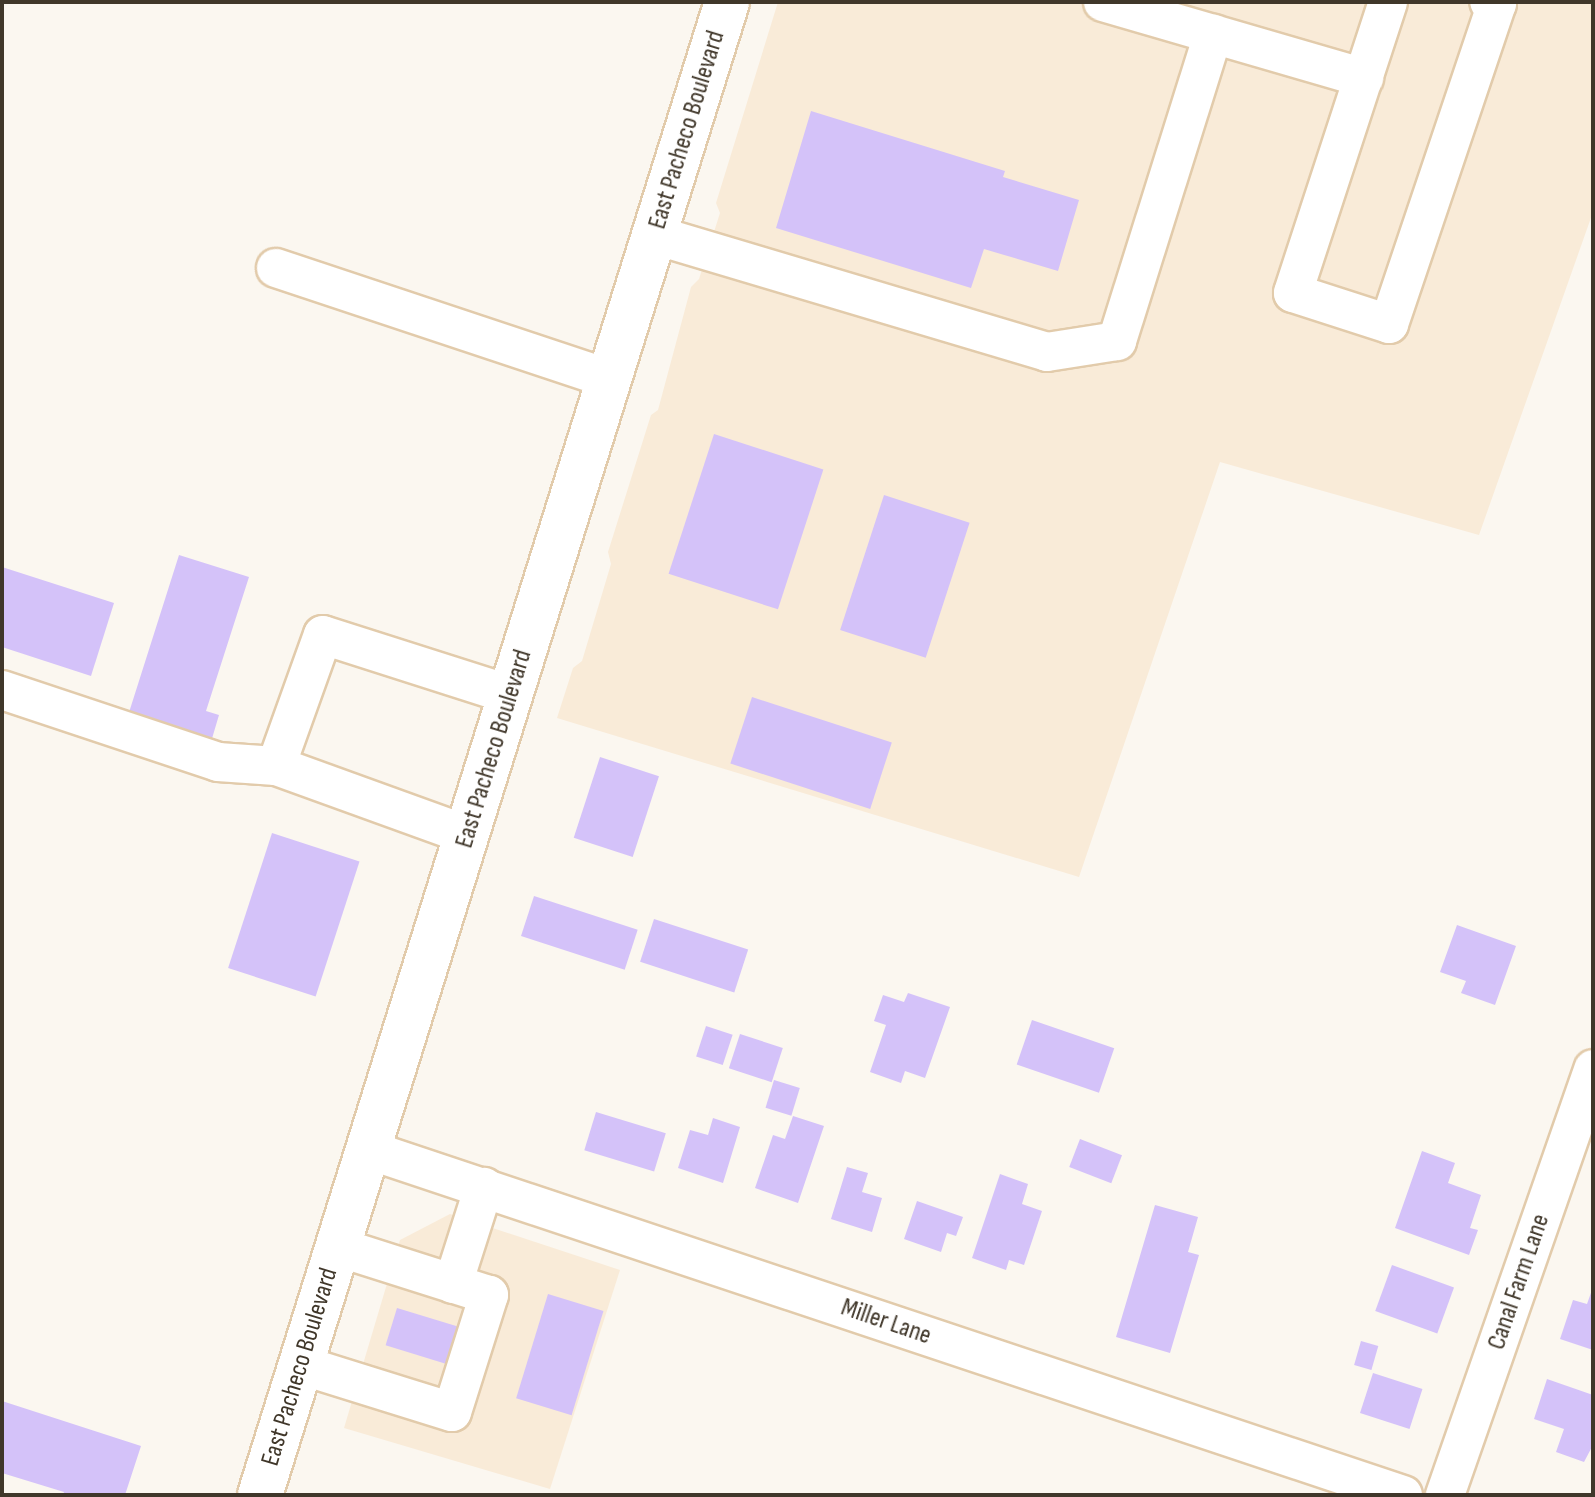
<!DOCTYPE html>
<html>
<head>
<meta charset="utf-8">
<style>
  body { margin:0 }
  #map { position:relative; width:1595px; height:1497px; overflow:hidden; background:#fbf7f0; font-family:"Sofia Sans Condensed",sans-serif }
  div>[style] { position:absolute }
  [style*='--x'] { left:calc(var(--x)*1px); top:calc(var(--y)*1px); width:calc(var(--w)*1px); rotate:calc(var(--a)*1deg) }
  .commercial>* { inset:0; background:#f9ebd8 }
  .building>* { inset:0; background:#d4c2f9; transform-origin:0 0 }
  .roads { filter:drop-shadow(2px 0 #e2cbab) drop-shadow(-2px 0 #e2cbab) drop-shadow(0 2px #e2cbab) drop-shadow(0 -2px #e2cbab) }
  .minor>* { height:38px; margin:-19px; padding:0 19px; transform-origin:19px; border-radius:19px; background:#fff }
  .highway>* { height:44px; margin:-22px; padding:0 22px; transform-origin:22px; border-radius:22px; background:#fff }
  span { translate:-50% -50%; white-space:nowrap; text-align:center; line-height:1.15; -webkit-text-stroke:7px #fff; paint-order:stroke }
  .street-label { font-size:26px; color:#40372a }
  .frame { position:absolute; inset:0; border:4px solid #40372a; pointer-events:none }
</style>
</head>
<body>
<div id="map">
  <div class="commercial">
    <i style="clip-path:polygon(778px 2px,1593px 2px,1593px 212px,1479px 535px,1220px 462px,1079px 877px,557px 718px,573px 668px,582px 661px,611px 564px,608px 552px,651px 415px,658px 410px,691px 287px,699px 279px,720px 213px,716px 203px)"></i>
    <i style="clip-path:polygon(450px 1214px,620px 1270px,550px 1489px,344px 1428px,400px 1240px)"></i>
  </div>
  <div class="building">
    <i style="clip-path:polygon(811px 111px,1005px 171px,1003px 177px,1079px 200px,1058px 271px,984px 249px,971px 288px,776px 228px)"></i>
    <i style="left:714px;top:434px;width:115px;height:147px;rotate:18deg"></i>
    <i style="left:884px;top:495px;width:90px;height:142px;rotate:18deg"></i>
    <i style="clip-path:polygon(179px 555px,249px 577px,206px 711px,219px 715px,208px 752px,125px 725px)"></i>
    <i style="clip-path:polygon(2px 567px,114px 603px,91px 676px,2px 647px)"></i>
    <i style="left:752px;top:697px;width:147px;height:70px;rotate:18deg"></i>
    <i style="left:600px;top:757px;width:62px;height:85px;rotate:18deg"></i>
    <i style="left:272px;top:833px;width:92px;height:142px;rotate:18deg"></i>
    <i style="left:534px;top:896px;width:109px;height:42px;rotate:18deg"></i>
    <i style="left:654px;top:919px;width:99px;height:45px;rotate:18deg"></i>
    <i style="clip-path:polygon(1457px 925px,1516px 946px,1495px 1005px,1461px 993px,1466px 981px,1440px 972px)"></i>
    <i style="clip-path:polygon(908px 993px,950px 1007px,925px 1078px,905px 1071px,901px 1083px,870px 1072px,886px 1025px,874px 1021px,883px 995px,904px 1002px)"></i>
    <i style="left:1032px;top:1020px;width:87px;height:47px;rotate:19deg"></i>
    <i style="left:706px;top:1026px;width:28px;height:32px;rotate:18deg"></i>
    <i style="left:740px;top:1034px;width:45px;height:36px;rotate:18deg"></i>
    <i style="left:774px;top:1080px;width:27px;height:29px;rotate:17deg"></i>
    <i style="left:596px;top:1112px;width:73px;height:40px;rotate:17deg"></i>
    <i style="clip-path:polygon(793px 1116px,824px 1126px,798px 1203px,755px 1188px,773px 1135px,785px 1139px)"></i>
    <i style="clip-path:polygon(713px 1118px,740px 1127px,723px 1183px,678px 1168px,690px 1130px,708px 1135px)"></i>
    <i style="left:1080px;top:1139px;width:45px;height:30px;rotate:21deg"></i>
    <i style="clip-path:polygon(1422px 1151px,1455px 1163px,1448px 1183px,1481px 1195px,1470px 1228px,1478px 1230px,1469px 1255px,1395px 1228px)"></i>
    <i style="clip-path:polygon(847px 1167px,868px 1173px,862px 1192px,882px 1198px,872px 1232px,831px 1219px)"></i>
    <i style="clip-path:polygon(1000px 1174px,1028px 1184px,1022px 1204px,1042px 1211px,1024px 1265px,1009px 1260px,1006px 1270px,972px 1258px)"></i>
    <i style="clip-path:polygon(917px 1201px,963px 1217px,956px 1236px,947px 1233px,941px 1252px,904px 1239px)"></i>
    <i style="clip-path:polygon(1155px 1205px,1198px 1217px,1188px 1252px,1199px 1255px,1170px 1353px,1116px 1337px)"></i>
    <i style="left:1392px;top:1265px;width:66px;height:49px;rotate:20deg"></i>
    <i style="clip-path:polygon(1593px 1287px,1593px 1350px,1560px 1339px,1573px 1300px,1587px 1304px)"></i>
    <i style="left:548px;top:1294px;width:58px;height:109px;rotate:17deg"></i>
    <i style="left:397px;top:1308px;width:67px;height:39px;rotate:17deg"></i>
    <i style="left:1361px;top:1341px;width:18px;height:25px;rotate:16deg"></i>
    <i style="left:1373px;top:1373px;width:52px;height:42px;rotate:18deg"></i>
    <i style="clip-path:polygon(1547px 1379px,1593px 1395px,1593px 1445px,1584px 1462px,1556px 1452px,1564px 1429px,1534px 1419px)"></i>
    <i style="clip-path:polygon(2px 1401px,141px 1446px,125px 1495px,63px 1495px,64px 1492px,2px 1473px)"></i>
  </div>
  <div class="roads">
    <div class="minor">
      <i style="--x:1103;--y:2;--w:272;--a:16.2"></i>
      <i style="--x:1388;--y:2;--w:306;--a:108.1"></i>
      <i style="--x:1293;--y:293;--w:101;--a:17.9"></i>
      <i style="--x:1389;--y:324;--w:338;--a:-71.4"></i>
      <i style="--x:1497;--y:4;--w:8;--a:-166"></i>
      <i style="--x:655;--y:235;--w:409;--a:16.6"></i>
      <i style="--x:1047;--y:352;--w:71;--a:-8.9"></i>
      <i style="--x:1117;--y:341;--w:322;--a:-72.6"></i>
      <i style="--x:276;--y:268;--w:351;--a:18.4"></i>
      <i style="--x:2;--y:690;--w:228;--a:18.4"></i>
      <i style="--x:218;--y:762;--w:58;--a:3.9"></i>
      <i style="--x:467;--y:835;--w:203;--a:-160.1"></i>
      <i style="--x:276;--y:766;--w:139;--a:-70.3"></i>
      <i style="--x:323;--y:635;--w:197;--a:17.7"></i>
      <i style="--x:369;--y:1150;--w:1090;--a:18.45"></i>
      <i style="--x:453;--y:1284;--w:102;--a:-72.3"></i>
      <i style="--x:301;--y:1365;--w:158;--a:17.3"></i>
      <i style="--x:452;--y:1412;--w:123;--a:-72.5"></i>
      <i style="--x:489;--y:1295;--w:158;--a:-162.4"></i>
      <i style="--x:1445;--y:1495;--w:451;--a:-70.8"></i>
    </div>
    <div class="highway">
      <i style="--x:260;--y:1495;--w:1564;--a:-72.63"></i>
    </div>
  </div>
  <div class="street-label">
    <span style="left:687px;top:130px;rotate:-73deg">East Pacheco Boulevard</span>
    <span style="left:494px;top:749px;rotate:-73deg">East Pacheco Boulevard</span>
    <span style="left:1519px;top:1282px;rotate:-71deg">Canal Farm Lane</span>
    <span style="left:886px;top:1322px;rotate:19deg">Miller Lane</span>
    <span style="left:300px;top:1367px;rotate:-73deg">East Pacheco Boulevard</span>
  </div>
  <div class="frame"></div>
</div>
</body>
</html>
